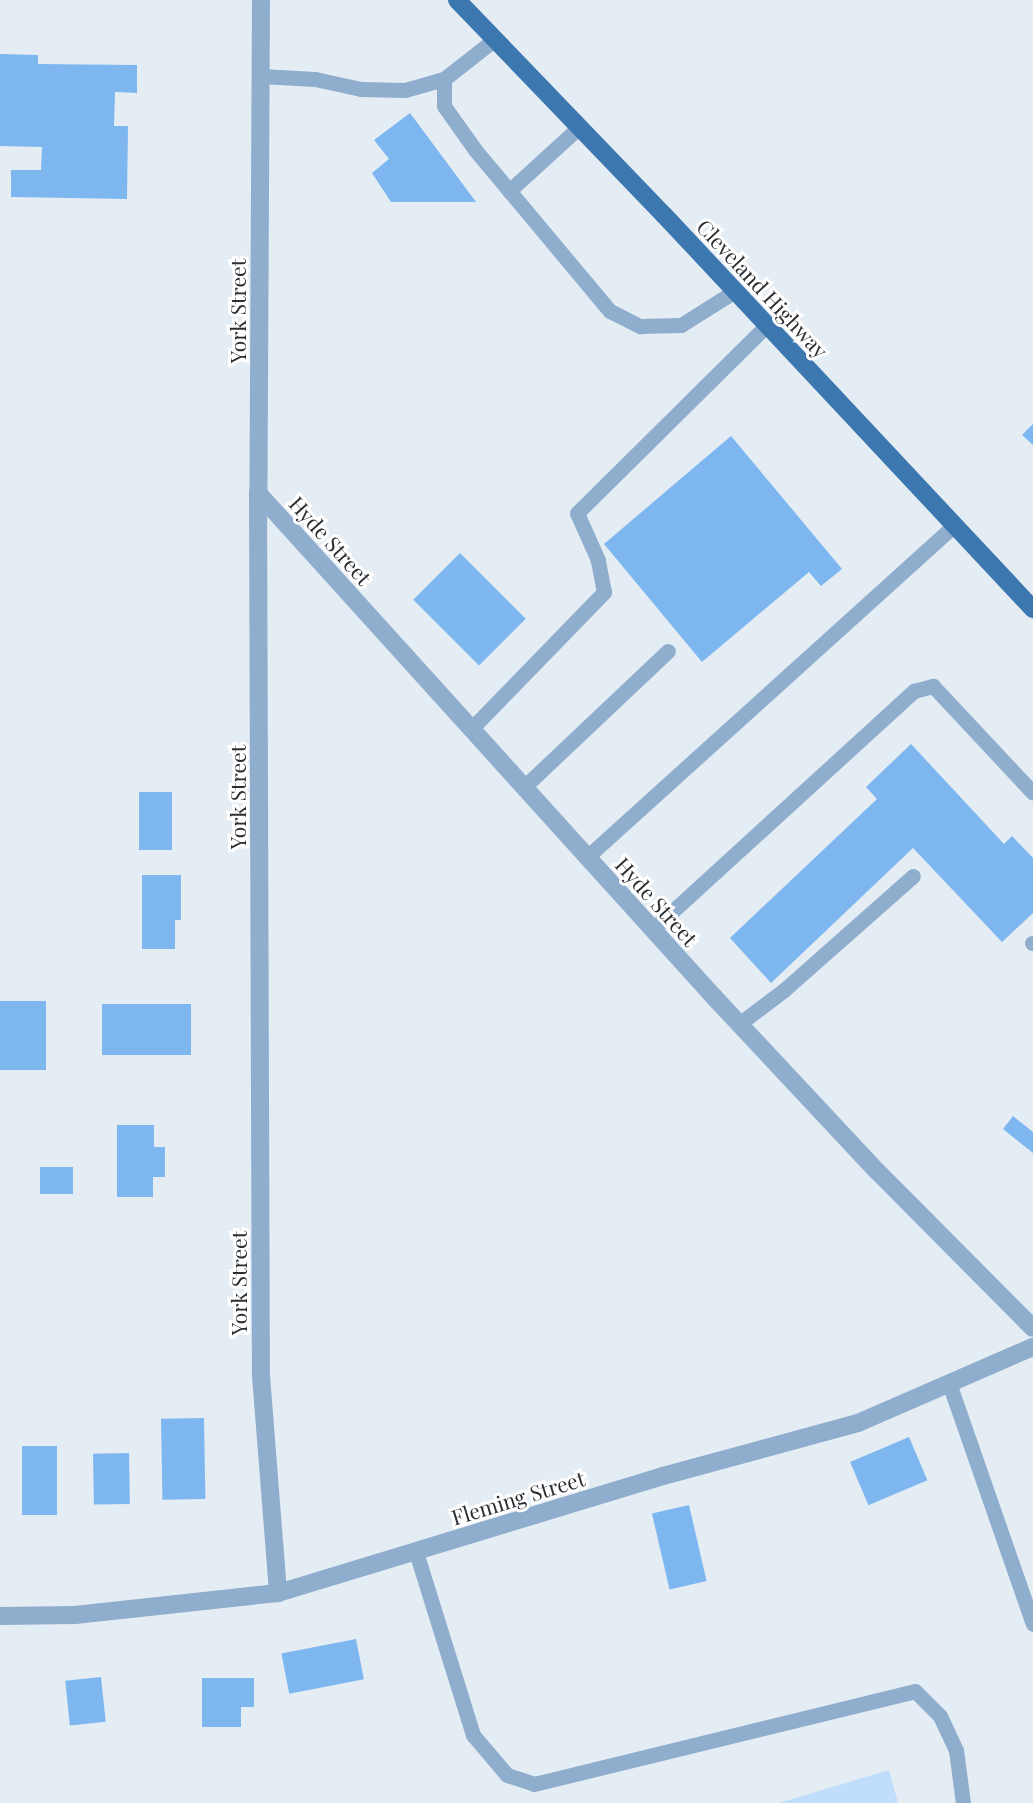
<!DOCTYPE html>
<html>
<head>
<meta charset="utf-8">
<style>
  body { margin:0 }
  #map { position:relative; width:1033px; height:1803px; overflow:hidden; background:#e4ecf4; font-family:"Playfair Display",serif }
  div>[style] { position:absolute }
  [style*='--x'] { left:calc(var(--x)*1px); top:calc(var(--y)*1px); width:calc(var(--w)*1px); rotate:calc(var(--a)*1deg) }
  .green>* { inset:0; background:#c0ddfc }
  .building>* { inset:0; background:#7eb7f0; transform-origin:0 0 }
  .service>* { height:15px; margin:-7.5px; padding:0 7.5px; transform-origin:7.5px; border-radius:7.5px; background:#8fadcd }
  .minor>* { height:18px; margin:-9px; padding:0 9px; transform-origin:9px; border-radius:9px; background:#8fadcd }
  .tertiary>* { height:18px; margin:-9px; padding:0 9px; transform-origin:9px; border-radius:9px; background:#8fadcd }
  .primary>* { height:18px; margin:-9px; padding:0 9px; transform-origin:9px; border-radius:9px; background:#3c77b0 }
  span { translate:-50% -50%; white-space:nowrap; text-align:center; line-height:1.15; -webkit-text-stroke:6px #fff; paint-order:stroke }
  .street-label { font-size:21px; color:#2b2e32 }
</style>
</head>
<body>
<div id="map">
  <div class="green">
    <i style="clip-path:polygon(889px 1770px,898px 1803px,779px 1803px)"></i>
  </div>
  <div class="building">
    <i style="clip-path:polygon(0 54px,38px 55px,38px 64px,137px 65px,137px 93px,115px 92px,114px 126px,128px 126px,127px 199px,11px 197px,11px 170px,41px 170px,42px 147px,0 146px)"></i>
    <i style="clip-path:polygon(410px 113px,476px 202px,391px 202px,372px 173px,389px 159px,374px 140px)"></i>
    <i style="clip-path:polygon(1033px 424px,1033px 445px,1022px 435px)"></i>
    <i style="clip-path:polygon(731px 436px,842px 569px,821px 586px,809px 572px,702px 662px,604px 544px)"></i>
    <i style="left:460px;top:553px;width:93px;height:66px;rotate:45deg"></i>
    <i style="clip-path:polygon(911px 744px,1004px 844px,1012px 836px,1033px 858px,1033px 913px,1002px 942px,913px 848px,771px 983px,730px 938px,877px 799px,866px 787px)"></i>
    <i style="left:139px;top:792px;width:33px;height:58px"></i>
    <i style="clip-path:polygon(142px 875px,181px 875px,181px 920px,175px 920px,175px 949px,142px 949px)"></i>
    <i style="left:0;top:1001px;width:46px;height:69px"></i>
    <i style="left:102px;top:1004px;width:89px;height:51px"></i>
    <i style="clip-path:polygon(1013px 1116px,1033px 1132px,1033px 1153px,1003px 1129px)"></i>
    <i style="clip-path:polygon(117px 1125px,154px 1125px,154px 1147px,165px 1147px,165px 1177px,153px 1177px,153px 1197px,117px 1197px)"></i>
    <i style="left:40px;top:1167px;width:33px;height:27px"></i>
    <i style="left:204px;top:1418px;width:81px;height:43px;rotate:89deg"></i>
    <i style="left:909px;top:1437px;width:47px;height:64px;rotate:67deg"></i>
    <i style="left:22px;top:1446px;width:35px;height:69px"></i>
    <i style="left:129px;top:1453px;width:51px;height:36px;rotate:89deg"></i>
    <i style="left:689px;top:1505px;width:78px;height:38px;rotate:77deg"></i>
    <i style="left:356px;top:1639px;width:41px;height:76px;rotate:79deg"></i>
    <i style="left:101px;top:1677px;width:45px;height:36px;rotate:84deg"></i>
    <i style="clip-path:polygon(202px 1678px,254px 1678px,254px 1707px,241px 1707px,241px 1727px,202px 1727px)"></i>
  </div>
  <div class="service">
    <i style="--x:261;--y:76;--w:54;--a:3.2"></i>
    <i style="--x:315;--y:79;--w:47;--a:12.3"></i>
    <i style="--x:361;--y:89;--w:44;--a:1.3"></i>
    <i style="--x:405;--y:90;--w:41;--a:-15.8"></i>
    <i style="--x:444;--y:79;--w:65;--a:-38.1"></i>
    <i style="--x:444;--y:79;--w:27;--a:90"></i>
    <i style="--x:444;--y:106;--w:55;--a:54.6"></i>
    <i style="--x:476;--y:151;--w:209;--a:50.1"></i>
    <i style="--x:610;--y:311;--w:34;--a:27"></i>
    <i style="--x:640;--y:326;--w:41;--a:-1.4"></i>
    <i style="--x:681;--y:325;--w:64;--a:-32.2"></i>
    <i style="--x:509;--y:191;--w:95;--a:-42.4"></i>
    <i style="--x:471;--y:729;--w:191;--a:-45.8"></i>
    <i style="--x:604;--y:592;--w:33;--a:-101"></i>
    <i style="--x:598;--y:560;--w:51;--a:-114.1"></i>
    <i style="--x:577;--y:513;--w:267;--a:-44.7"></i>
    <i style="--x:524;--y:787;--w:198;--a:-43.4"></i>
    <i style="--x:587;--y:857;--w:496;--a:-42.1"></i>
    <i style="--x:652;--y:930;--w:355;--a:-42.4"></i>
    <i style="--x:914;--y:691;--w:20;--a:-15"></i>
    <i style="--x:933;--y:686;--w:146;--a:46.9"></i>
    <i style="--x:1032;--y:943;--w:1;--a:0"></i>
    <i style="--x:739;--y:1024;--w:56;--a:-37.1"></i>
    <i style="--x:784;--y:990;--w:172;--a:-41.5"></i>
    <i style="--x:949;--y:1383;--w:255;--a:70.8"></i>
    <i style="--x:416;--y:1552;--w:192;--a:72.7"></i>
    <i style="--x:473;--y:1735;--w:52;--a:49.6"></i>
    <i style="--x:507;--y:1775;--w:28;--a:18"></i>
    <i style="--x:534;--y:1784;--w:392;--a:-13.7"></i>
    <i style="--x:915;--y:1691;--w:35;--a:45"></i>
    <i style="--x:940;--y:1716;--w:38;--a:65"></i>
    <i style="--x:956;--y:1750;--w:53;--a:82.5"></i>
  </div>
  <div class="minor">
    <i style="--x:261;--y:0;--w:493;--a:90.3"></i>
    <i style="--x:258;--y:493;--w:883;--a:89.81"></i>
    <i style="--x:261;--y:1376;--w:218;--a:85.5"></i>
    <i style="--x:258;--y:493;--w:680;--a:47.86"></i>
    <i style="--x:714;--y:997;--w:238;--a:46.9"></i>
    <i style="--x:877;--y:1171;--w:221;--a:45.2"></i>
  </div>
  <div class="tertiary">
    <i style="--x:0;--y:1616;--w:75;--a:-0.8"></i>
    <i style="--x:75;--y:1615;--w:204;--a:-6.2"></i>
    <i style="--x:278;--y:1593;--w:402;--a:-16.9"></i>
    <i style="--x:663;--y:1476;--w:202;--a:-15.2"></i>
    <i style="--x:858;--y:1423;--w:191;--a:-23.5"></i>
  </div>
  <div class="primary">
    <i style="--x:457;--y:0;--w:298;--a:46.1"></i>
    <i style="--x:664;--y:215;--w:540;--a:46.88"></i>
  </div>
  <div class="street-label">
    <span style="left:763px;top:288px;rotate:47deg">Cleveland Highway</span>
    <span style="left:237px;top:311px;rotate:-90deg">York Street</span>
    <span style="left:331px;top:540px;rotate:48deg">Hyde Street</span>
    <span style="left:237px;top:797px;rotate:-90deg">York Street</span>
    <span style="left:657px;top:901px;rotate:48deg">Hyde Street</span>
    <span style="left:238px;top:1283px;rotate:-90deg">York Street</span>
    <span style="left:518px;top:1497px;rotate:-17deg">Fleming Street</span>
  </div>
</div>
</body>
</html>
